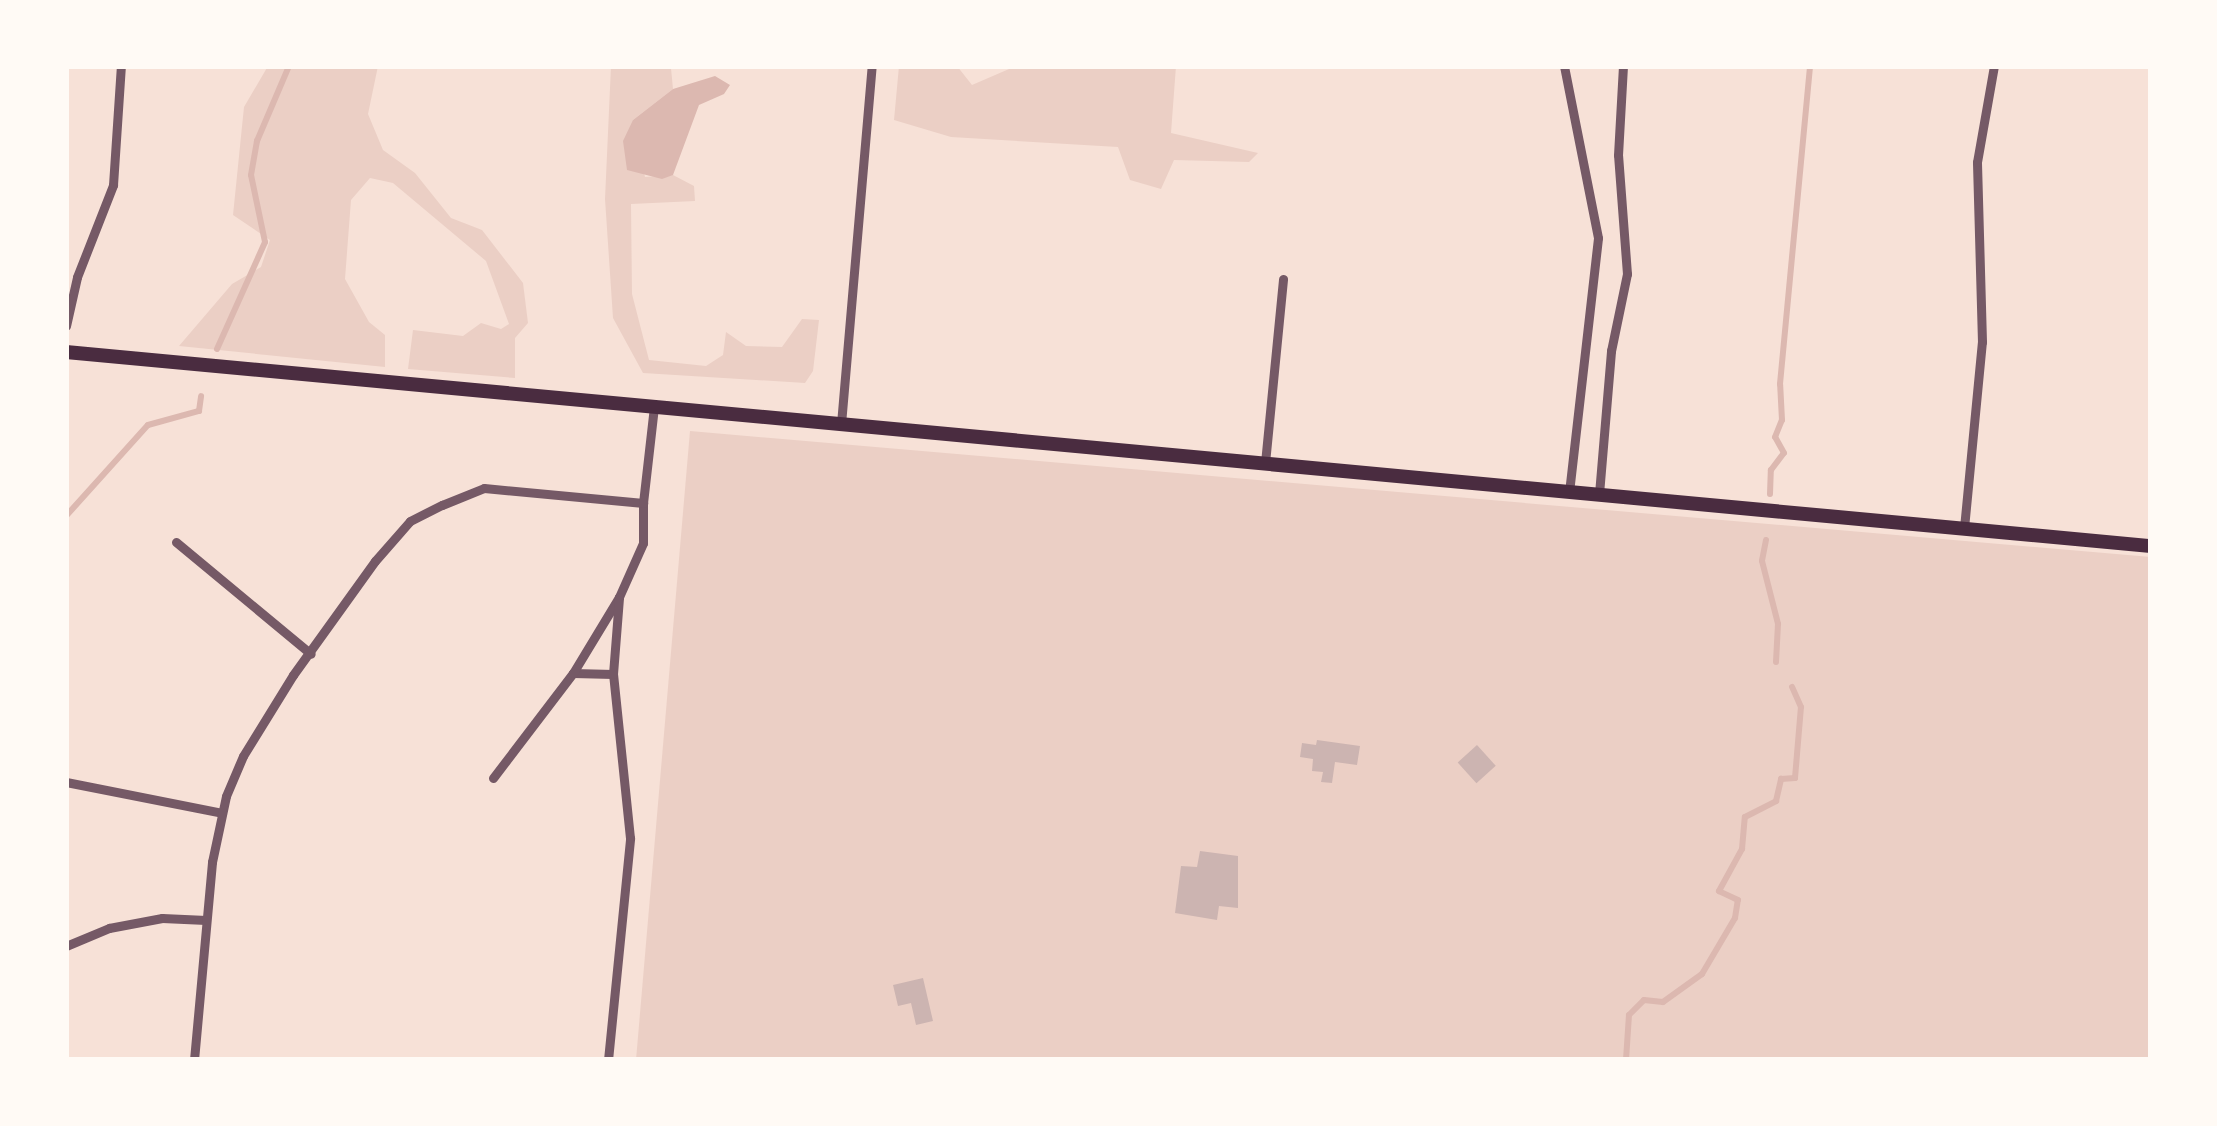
<!DOCTYPE html>
<html>
<head>
<meta charset="utf-8">
<style>
  body { margin:0 }
  #map { position:relative; width:2217px; height:1126px; overflow:hidden; background:#f7e1d7; font-family:Commissioner,sans-serif }
  div>[style] { position:absolute }
  [style*='--x'] { left:calc(var(--x)*1px); top:calc(var(--y)*1px); width:calc(var(--w)*1px); rotate:calc(var(--a)*1deg) }
  .green>* { inset:0; background:#ebcfc5 }
  .water>* { inset:0; background:#dcb8b0 }
  .stream>* { height:6px; margin:-3px; padding:0 3px; transform-origin:3px; border-radius:3px; background:#dcb8b0 }
  .building>* { inset:0; background:#ccb4b1; transform-origin:0 0 }
  .minor>* { height:9px; margin:-4.5px; padding:0 4.5px; transform-origin:4.5px; border-radius:4.5px; background:#755966 }
  .secondary>* { height:14px; margin:-7px; padding:0 7px; transform-origin:7px; border-radius:7px; background:#4a2c40 }
  span { translate:-50% -50%; white-space:nowrap; text-align:center; line-height:1.15; -webkit-text-stroke:9px #fffaf5; paint-order:stroke }
  .frame { position:absolute; inset:0; border:69px solid #fffaf5; pointer-events:none }
</style>
</head>
<body>
<div id="map">
  <div class="green">
    <i style="clip-path:polygon(268px 66px,378px 66px,368px 114px,383px 150px,415px 173px,451px 218px,482px 230px,523px 283px,528px 323px,515px 338px,515px 378px,408px 369px,413px 330px,463px 336px,481px 323px,501px 329px,509px 324px,486px 261px,393px 183px,370px 178px,351px 200px,345px 279px,369px 322px,385px 335px,385px 367px,179px 346px,232px 284px,261px 267px,270px 240px,233px 215px,244px 107px)"></i>
    <i style="clip-path:polygon(611px 66px,697px 66px,671px 68px,673px 89px,633px 120px,645px 177px,673px 175px,694px 186px,695px 201px,631px 204px,632px 294px,649px 360px,706px 366px,723px 355px,726px 332px,746px 346px,782px 347px,802px 319px,819px 320px,813px 371px,805px 383px,643px 373px,613px 318px,605px 199px)"></i>
    <i style="clip-path:polygon(899px 66px,957px 66px,972px 85px,1016px 66px,1176px 66px,1171px 133px,1258px 153px,1249px 162px,1174px 160px,1161px 189px,1130px 180px,1118px 147px,951px 137px,894px 120px)"></i>
    <i style="clip-path:polygon(690px 431px,2151px 557px,2151px 1060px,636px 1060px)"></i>
  </div>
  <div class="water">
    <i style="clip-path:polygon(715px 76px,730px 85px,724px 94px,699px 105px,673px 175px,662px 179px,627px 170px,623px 141px,633px 120px,673px 89px)"></i>
  </div>
  <div class="stream">
    <i style="--x:217;--y:349;--w:117;--a:-65.8"></i>
    <i style="--x:265;--y:242;--w:68;--a:-101.8"></i>
    <i style="--x:251;--y:175;--w:35;--a:-80"></i>
    <i style="--x:257;--y:141;--w:82;--a:-66.9"></i>
    <i style="--x:1770;--y:494;--w:24;--a:-88"></i>
    <i style="--x:1771;--y:470;--w:21;--a:-53"></i>
    <i style="--x:1784;--y:453;--w:18;--a:-119"></i>
    <i style="--x:1775;--y:437;--w:18;--a:-68"></i>
    <i style="--x:1782;--y:420;--w:36;--a:-93"></i>
    <i style="--x:1780;--y:384;--w:319;--a:-84.6"></i>
    <i style="--x:66;--y:516;--w:122;--a:-48"></i>
    <i style="--x:148;--y:425;--w:53;--a:-15.4"></i>
    <i style="--x:199;--y:411;--w:15;--a:-82"></i>
    <i style="--x:1766;--y:540;--w:21;--a:101"></i>
    <i style="--x:1762;--y:561;--w:65;--a:75.7"></i>
    <i style="--x:1778;--y:624;--w:38;--a:93"></i>
    <i style="--x:1626;--y:1060;--w:45;--a:-86.2"></i>
    <i style="--x:1629;--y:1015;--w:21;--a:-45"></i>
    <i style="--x:1644;--y:1000;--w:19;--a:6"></i>
    <i style="--x:1663;--y:1002;--w:48;--a:-35.7"></i>
    <i style="--x:1702;--y:974;--w:65;--a:-59.5"></i>
    <i style="--x:1735;--y:918;--w:18;--a:-81"></i>
    <i style="--x:1738;--y:900;--w:21;--a:-155"></i>
    <i style="--x:1719;--y:891;--w:48;--a:-61.3"></i>
    <i style="--x:1742;--y:849;--w:32;--a:-85"></i>
    <i style="--x:1745;--y:817;--w:35;--a:-27"></i>
    <i style="--x:1776;--y:801;--w:23;--a:-77"></i>
    <i style="--x:1781;--y:779;--w:14;--a:-4"></i>
    <i style="--x:1795;--y:778;--w:71;--a:-85.2"></i>
    <i style="--x:1801;--y:707;--w:22;--a:-114"></i>
  </div>
  <div class="building">
    <i style="clip-path:polygon(1317px 740px,1360px 746px,1357px 765px,1335px 762px,1332px 783px,1321px 782px,1323px 772px,1312px 771px,1313px 759px,1300px 757px,1302px 743px,1316px 745px)"></i>
    <i style="left:1477px;top:745px;width:28px;height:26px;rotate:48deg"></i>
    <i style="clip-path:polygon(1200px 851px,1238px 856px,1238px 908px,1219px 906px,1217px 920px,1175px 913px,1181px 866px,1197px 867px)"></i>
    <i style="clip-path:polygon(923px 978px,933px 1021px,916px 1025px,911px 1003px,898px 1006px,893px 985px)"></i>
  </div>
  <div class="minor">
    <i style="--x:1564;--y:66;--w:175;--a:78.8"></i>
    <i style="--x:1598;--y:238;--w:256;--a:96.5"></i>
    <i style="--x:66;--y:326;--w:50;--a:-77.3"></i>
    <i style="--x:77;--y:277;--w:99;--a:-68.6"></i>
    <i style="--x:113;--y:185;--w:119;--a:-86.2"></i>
    <i style="--x:841;--y:424;--w:359;--a:-85.1"></i>
    <i style="--x:1265;--y:463;--w:185;--a:-84.4"></i>
    <i style="--x:1599;--y:494;--w:144;--a:-85.2"></i>
    <i style="--x:1611;--y:351;--w:79;--a:-78.3"></i>
    <i style="--x:1627;--y:274;--w:119;--a:-94.3"></i>
    <i style="--x:1618;--y:155;--w:89;--a:-86.8"></i>
    <i style="--x:1964;--y:528;--w:187;--a:-84.5"></i>
    <i style="--x:1982;--y:342;--w:180;--a:-91.6"></i>
    <i style="--x:1977;--y:162;--w:97;--a:-80"></i>
    <i style="--x:176;--y:542;--w:175;--a:39.7"></i>
    <i style="--x:573;--y:673;--w:40;--a:1.4"></i>
    <i style="--x:493;--y:778;--w:132;--a:-52.7"></i>
    <i style="--x:573;--y:673;--w:89;--a:-58.8"></i>
    <i style="--x:619;--y:597;--w:59;--a:-66"></i>
    <i style="--x:643;--y:543;--w:40;--a:-90"></i>
    <i style="--x:66;--y:782;--w:159;--a:11.2"></i>
    <i style="--x:66;--y:946;--w:47;--a:-22.7"></i>
    <i style="--x:109;--y:928;--w:54;--a:-10.7"></i>
    <i style="--x:162;--y:918;--w:44;--a:2.6"></i>
    <i style="--x:194;--y:1060;--w:199;--a:-84.8"></i>
    <i style="--x:212;--y:862;--w:67;--a:-78"></i>
    <i style="--x:226;--y:796;--w:43;--a:-67"></i>
    <i style="--x:243;--y:756;--w:95;--a:-58.3"></i>
    <i style="--x:293;--y:675;--w:140;--a:-54.3"></i>
    <i style="--x:375;--y:561;--w:53;--a:-48.8"></i>
    <i style="--x:410;--y:521;--w:36;--a:-27"></i>
    <i style="--x:442;--y:505;--w:45;--a:-22"></i>
    <i style="--x:484;--y:488;--w:160;--a:5.4"></i>
    <i style="--x:643;--y:503;--w:97;--a:-83.5"></i>
    <i style="--x:608;--y:1060;--w:223;--a:-84.3"></i>
    <i style="--x:630;--y:838;--w:165;--a:-95.9"></i>
    <i style="--x:613;--y:674;--w:77;--a:-85.5"></i>
  </div>
  <div class="secondary">
    <i style="--x:66;--y:352;--w:2094;--a:5.32"></i>
  </div>
  <div class="frame"></div>
</div>
</body>
</html>
